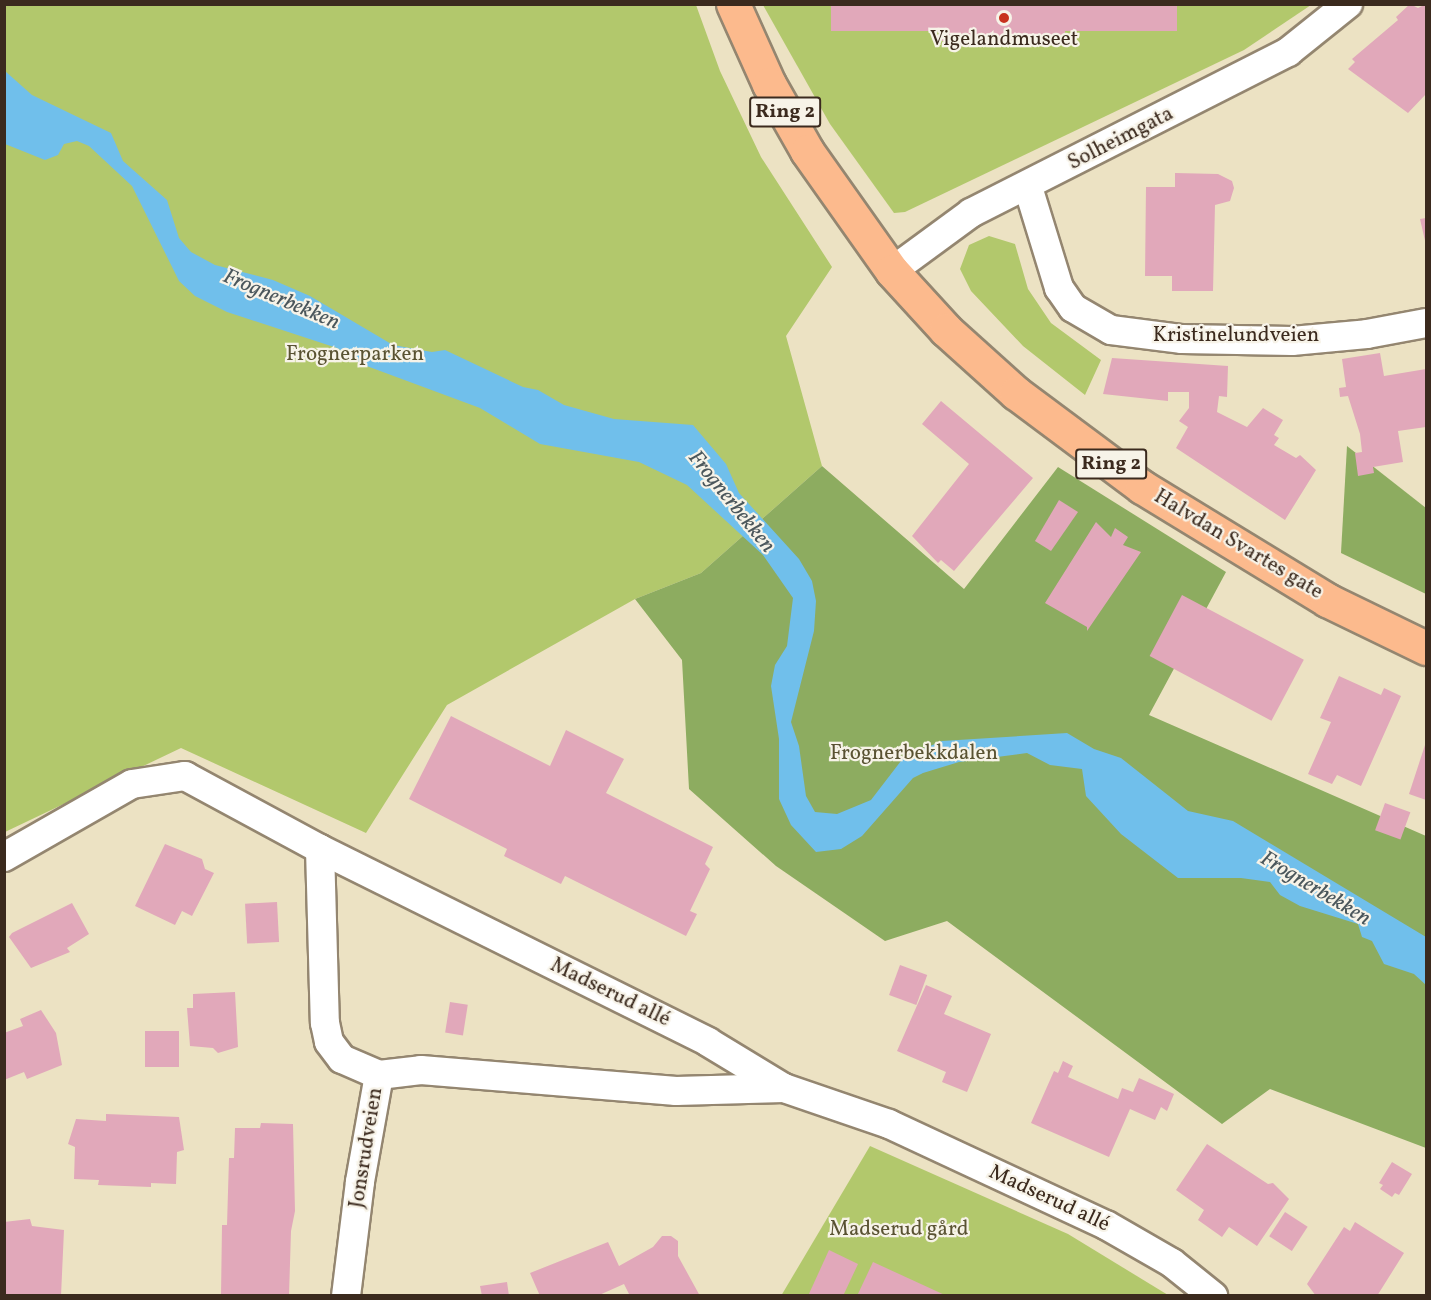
<!DOCTYPE html>
<html>
<head>
<meta charset="utf-8">
<style>
  body { margin:0 }
  #map { position:relative; width:1431px; height:1300px; overflow:hidden; background:#ece2c3; font-family:Vollkorn,serif }
  div>[style] { position:absolute }
  [style*='--x'] { left:calc(var(--x)*1px); top:calc(var(--y)*1px); width:calc(var(--w)*1px); rotate:calc(var(--a)*1deg) }
  .green>* { inset:0; background:#b2c86c }
  .forest>* { inset:0; background:#8dac60 }
  .water>* { inset:0; background:#70bfeb }
  .building>* { inset:0; background:#e1a8ba; transform-origin:0 0 }
  .roads { filter:drop-shadow(2px 0 #948670) drop-shadow(-2px 0 #948670) drop-shadow(0 2px #948670) drop-shadow(0 -2px #948670) }
  .minor>* { height:28px; margin:-14px; padding:0 14px; transform-origin:14px; border-radius:14px; background:#fff }
  .primary>* { height:33px; margin:-16.5px; padding:0 16.5px; transform-origin:16.5px; border-radius:16.5px; background:#fcba8d }
  .dots>* { width:16px; height:16px; translate:-50% -50%; box-sizing:border-box; border:3px solid #f7f3e8; border-radius:50% }
  span { translate:-50% -50%; white-space:nowrap; text-align:center; line-height:1.15; -webkit-text-stroke:4.5px #f7f3e8; paint-order:stroke }
  .shield-label span { padding:2px 4px; background:#f7f3e8; border:2px solid; border-radius:4px; -webkit-text-stroke-width:0 }
  .shield-label { font-size:20px; color:#3b2a1e; font-weight:700 }
  .poi-label { font-size:21px; color:#3b2a1e }
  .street-label { font-size:21px; color:#3b2a1e }
  .park-label { font-size:21px; color:#595232 }
  .water-label { font-size:22px; color:#4b575c; font-style:italic }
  .frame { position:absolute; inset:0; border:6px solid #3b2a1e; pointer-events:none }
</style>
</head>
<body>
<div id="map">
  <div class="green">
    <i style="clip-path:polygon(5px 5px,696px 5px,720px 71px,761px 157px,832px 267px,786px 336px,822px 466px,701px 573px,635px 599px,447px 705px,366px 833px,181px 748px,5px 832px)"></i>
    <i style="clip-path:polygon(763px 5px,1311px 5px,1244px 50px,905px 212px,894px 213px,830px 124px)"></i>
    <i style="clip-path:polygon(989px 236px,1015px 244px,1028px 289px,1051px 323px,1101px 360px,1085px 395px,1023px 346px,971px 291px,960px 269px,969px 245px)"></i>
    <i style="clip-path:polygon(870px 1146px,1068px 1234px,1168px 1295px,781px 1296px)"></i>
  </div>
  <div class="forest">
    <i style="clip-path:polygon(1347px 446px,1426px 508px,1426px 594px,1341px 553px)"></i>
    <i style="clip-path:polygon(822px 466px,964px 589px,1058px 467px,1226px 572px,1149px 715px,1426px 836px,1426px 1148px,1270px 1089px,1222px 1124px,947px 921px,885px 941px,776px 866px,689px 789px,682px 660px,635px 599px,701px 573px)"></i>
  </div>
  <div class="water">
    <i style="clip-path:polygon(5px 71px,32px 95px,111px 133px,123px 161px,167px 200px,179px 238px,191px 252px,215px 265px,273px 280px,310px 296px,393px 345px,432px 352px,445px 350px,523px 387px,538px 390px,564px 405px,614px 419px,693px 425px,726px 464px,739px 493px,799px 559px,812px 581px,816px 601px,814px 631px,791px 722px,799px 746px,806px 796px,815px 812px,837px 814px,871px 800px,904px 757px,942px 741px,1067px 733px,1094px 749px,1121px 758px,1188px 811px,1233px 821px,1426px 937px,1426px 985px,1414px 974px,1384px 964px,1372px 941px,1362px 937px,1358px 924px,1300px 906px,1280px 895px,1270px 882px,1241px 878px,1178px 878px,1121px 834px,1086px 796px,1082px 769px,1050px 765px,1027px 753px,959px 762px,923px 773px,913px 778px,862px 836px,841px 849px,816px 852px,791px 825px,779px 799px,779px 739px,771px 686px,775px 665px,787px 646px,793px 598px,763px 555px,687px 485px,639px 462px,540px 444px,480px 408px,364px 365px,337px 348px,227px 312px,195px 296px,179px 281px,132px 186px,89px 146px,77px 141px,64px 144px,58px 155px,45px 160px,5px 144px)"></i>
  </div>
  <div class="building">
    <i style="clip-path:polygon(831px 4px,1177px 4px,1177px 31px,1065px 31px,1065px 41px,942px 41px,942px 31px,831px 31px)"></i>
    <i style="clip-path:polygon(1410px 4px,1418px 8px,1426px 4px,1426px 94px,1408px 113px,1348px 69px,1355px 62px,1352px 59px,1398px 20px,1396px 17px)"></i>
    <i style="clip-path:polygon(1175px 173px,1218px 174px,1232px 181px,1234px 188px,1230px 201px,1215px 205px,1213px 291px,1172px 291px,1172px 276px,1145px 276px,1146px 187px,1175px 187px)"></i>
    <i style="clip-path:polygon(1426px 218px,1426px 245px,1420px 219px)"></i>
    <i style="clip-path:polygon(1380px 353px,1384px 376px,1426px 369px,1426px 427px,1398px 431px,1403px 462px,1373px 467px,1374px 473px,1358px 476px,1355px 453px,1362px 452px,1360px 434px,1348px 396px,1340px 397px,1339px 388px,1346px 387px,1342px 359px)"></i>
    <i style="clip-path:polygon(1112px 358px,1228px 366px,1227px 397px,1219px 396px,1217px 412px,1247px 427px,1263px 408px,1283px 420px,1274px 435px,1279px 438px,1274px 445px,1296px 458px,1300px 455px,1316px 470px,1285px 520px,1176px 448px,1188px 427px,1179px 421px,1189px 408px,1189px 392px,1168px 392px,1168px 401px,1103px 394px)"></i>
    <i style="clip-path:polygon(941px 401px,1033px 478px,954px 571px,941px 560px,938px 563px,912px 536px,969px 464px,922px 424px)"></i>
    <i style="clip-path:polygon(1059px 500px,1078px 512px,1051px 551px,1035px 541px)"></i>
    <i style="clip-path:polygon(1096px 522px,1111px 537px,1115px 528px,1128px 537px,1123px 545px,1141px 552px,1087px 631px,1087px 627px,1045px 603px)"></i>
    <i style="left:1182px;top:595px;width:138px;height:69px;rotate:28deg"></i>
    <i style="clip-path:polygon(1339px 676px,1381px 695px,1384px 688px,1401px 696px,1361px 786px,1337px 775px,1332px 784px,1308px 774px,1331px 722px,1320px 718px)"></i>
    <i style="clip-path:polygon(451px 716px,550px 766px,566px 730px,624px 759px,606px 793px,713px 847px,705px 864px,710px 869px,690px 911px,697px 914px,686px 936px,565px 876px,561px 884px,504px 856px,507px 849px,409px 799px)"></i>
    <i style="clip-path:polygon(1426px 742px,1426px 800px,1409px 794px)"></i>
    <i style="left:1385px;top:803px;width:27px;height:29px;rotate:20deg"></i>
    <i style="clip-path:polygon(165px 844px,202px 859px,205px 869px,214px 873px,192px 916px,182px 911px,175px 925px,135px 906px)"></i>
    <i style="left:277px;top:902px;width:40px;height:32px;rotate:87deg"></i>
    <i style="clip-path:polygon(72px 903px,89px 934px,67px 948px,70px 952px,31px 968px,9px 937px,12px 933px)"></i>
    <i style="left:900px;top:965px;width:29px;height:32px;rotate:20deg"></i>
    <i style="clip-path:polygon(926px 985px,952px 996px,944px 1014px,991px 1034px,967px 1092px,942px 1082px,946px 1072px,897px 1051px)"></i>
    <i style="clip-path:polygon(235px 992px,238px 1047px,218px 1053px,213px 1048px,190px 1046px,187px 1008px,193px 1008px,193px 994px)"></i>
    <i style="left:450px;top:1002px;width:18px;height:31px;rotate:9deg"></i>
    <i style="clip-path:polygon(41px 1010px,56px 1033px,62px 1065px,27px 1079px,24px 1072px,4px 1080px,4px 1033px,23px 1026px,20px 1019px)"></i>
    <i style="left:145px;top:1031px;width:34px;height:36px"></i>
    <i style="clip-path:polygon(1063px 1061px,1073px 1066px,1068px 1077px,1118px 1099px,1122px 1088px,1133px 1092px,1139px 1078px,1174px 1094px,1167px 1111px,1161px 1107px,1155px 1120px,1130px 1109px,1109px 1157px,1031px 1123px,1054px 1071px,1058px 1073px)"></i>
    <i style="clip-path:polygon(106px 1114px,179px 1117px,184px 1150px,177px 1152px,176px 1184px,151px 1183px,151px 1187px,98px 1185px,99px 1180px,74px 1179px,75px 1147px,68px 1144px,76px 1119px,106px 1121px)"></i>
    <i style="clip-path:polygon(261px 1123px,293px 1124px,295px 1211px,291px 1231px,289px 1296px,221px 1296px,222px 1225px,227px 1225px,229px 1158px,234px 1158px,235px 1128px,260px 1128px)"></i>
    <i style="clip-path:polygon(1207px 1144px,1268px 1184px,1273px 1183px,1289px 1199px,1257px 1246px,1229px 1227px,1222px 1237px,1198px 1220px,1204px 1210px,1176px 1190px)"></i>
    <i style="clip-path:polygon(1392px 1162px,1412px 1174px,1399px 1195px,1395px 1193px,1392px 1197px,1380px 1189px,1383px 1185px,1379px 1183px)"></i>
    <i style="left:1285px;top:1212px;width:27px;height:29px;rotate:33deg"></i>
    <i style="clip-path:polygon(30px 1219px,32px 1226px,64px 1230px,61px 1296px,4px 1296px,4px 1222px)"></i>
    <i style="clip-path:polygon(1355px 1222px,1404px 1253px,1377px 1296px,1316px 1296px,1307px 1284px,1344px 1227px,1350px 1231px)"></i>
    <i style="clip-path:polygon(662px 1236px,671px 1236px,678px 1241px,678px 1256px,700px 1296px,630px 1296px,624px 1284px,597px 1296px,540px 1296px,530px 1273px,608px 1242px,619px 1266px,653px 1247px)"></i>
    <i style="clip-path:polygon(829px 1250px,858px 1264px,843px 1296px,808px 1296px)"></i>
    <i style="clip-path:polygon(873px 1262px,947px 1296px,857px 1296px)"></i>
    <i style="clip-path:polygon(507px 1282px,509px 1296px,482px 1296px,480px 1286px)"></i>
  </div>
  <div class="roads">
    <div class="minor">
      <i style="--x:1028;--y:187;--w:106;--a:72.9"></i>
      <i style="--x:1059;--y:288;--w:24;--a:55"></i>
      <i style="--x:1073;--y:308;--w:44;--a:30.1"></i>
      <i style="--x:1111;--y:330;--w:72;--a:7.2"></i>
      <i style="--x:1182;--y:339;--w:110;--a:1"></i>
      <i style="--x:1292;--y:341;--w:75;--a:-5.3"></i>
      <i style="--x:1367;--y:334;--w:60;--a:-10.6"></i>
      <i style="--x:892;--y:271;--w:98;--a:-36.3"></i>
      <i style="--x:971;--y:213;--w:356;--a:-26.9"></i>
      <i style="--x:1288;--y:52;--w:77;--a:-38.7"></i>
      <i style="--x:320;--y:849;--w:174;--a:88.4"></i>
      <i style="--x:325;--y:1023;--w:19;--a:78"></i>
      <i style="--x:329;--y:1042;--w:21;--a:53"></i>
      <i style="--x:342;--y:1059;--w:40;--a:23.4"></i>
      <i style="--x:379;--y:1075;--w:109;--a:100.1"></i>
      <i style="--x:360;--y:1182;--w:115;--a:97"></i>
      <i style="--x:4;--y:857;--w:147;--a:-29.7"></i>
      <i style="--x:132;--y:784;--w:54;--a:-8.6"></i>
      <i style="--x:185;--y:776;--w:153;--a:28.4"></i>
      <i style="--x:320;--y:849;--w:433;--a:26.4"></i>
      <i style="--x:708;--y:1042;--w:89;--a:31.2"></i>
      <i style="--x:784;--y:1088;--w:111;--a:18.9"></i>
      <i style="--x:889;--y:1124;--w:239;--a:25"></i>
      <i style="--x:1106;--y:1225;--w:76;--a:29.9"></i>
      <i style="--x:1172;--y:1263;--w:53;--a:38.8"></i>
      <i style="--x:379;--y:1075;--w:42;--a:-6.8"></i>
      <i style="--x:421;--y:1070;--w:256;--a:4.7"></i>
      <i style="--x:676;--y:1091;--w:108;--a:-1.6"></i>
    </div>
    <div class="primary">
      <i style="--x:733;--y:4;--w:88;--a:65.8"></i>
      <i style="--x:769;--y:84;--w:77;--a:60.4"></i>
      <i style="--x:807;--y:151;--w:147;--a:54.7"></i>
      <i style="--x:892;--y:271;--w:80;--a:47.5"></i>
      <i style="--x:946;--y:330;--w:94;--a:42"></i>
      <i style="--x:1016;--y:393;--w:157;--a:36.7"></i>
      <i style="--x:1142;--y:487;--w:217;--a:31.4"></i>
      <i style="--x:1327;--y:600;--w:110;--a:25.9"></i>
    </div>
  </div>
  <div class="dots">
    <i style="left:1004px;top:18px;background:#c8321e"></i>
  </div>
  <div class="shield-label">
    <span style="left:785px;top:112px">Ring 2</span>
    <span style="left:1111px;top:464px">Ring 2</span>
  </div>
  <div class="poi-label">
    <span style="left:1004px;top:40px">Vigelandmuseet</span>
  </div>
  <div class="street-label">
    <span style="left:1121px;top:139px;rotate:-27deg">Solheimgata</span>
    <span style="left:1236px;top:336px">Kristinelundveien</span>
    <span style="left:1238px;top:545px;rotate:31deg">Halvdan Svartes gate</span>
    <span style="left:610px;top:993px;rotate:26deg">Madserud allé</span>
    <span style="left:367px;top:1148px;rotate:-81deg">Jonsrudveien</span>
    <span style="left:1049px;top:1199px;rotate:25deg">Madserud allé</span>
  </div>
  <div class="park-label">
    <span style="left:355px;top:355px">Frognerparken</span>
    <span style="left:914px;top:754px">Frognerbekkdalen</span>
    <span style="left:899px;top:1230px">Madserud gård</span>
  </div>
  <div class="water-label">
    <span style="left:281px;top:300px;rotate:23deg">Frognerbekken</span>
    <span style="left:731px;top:502px;rotate:51deg">Frognerbekken</span>
    <span style="left:1315px;top:889px;rotate:31deg">Frognerbekken</span>
  </div>
  <div class="frame"></div>
</div>
</body>
</html>
